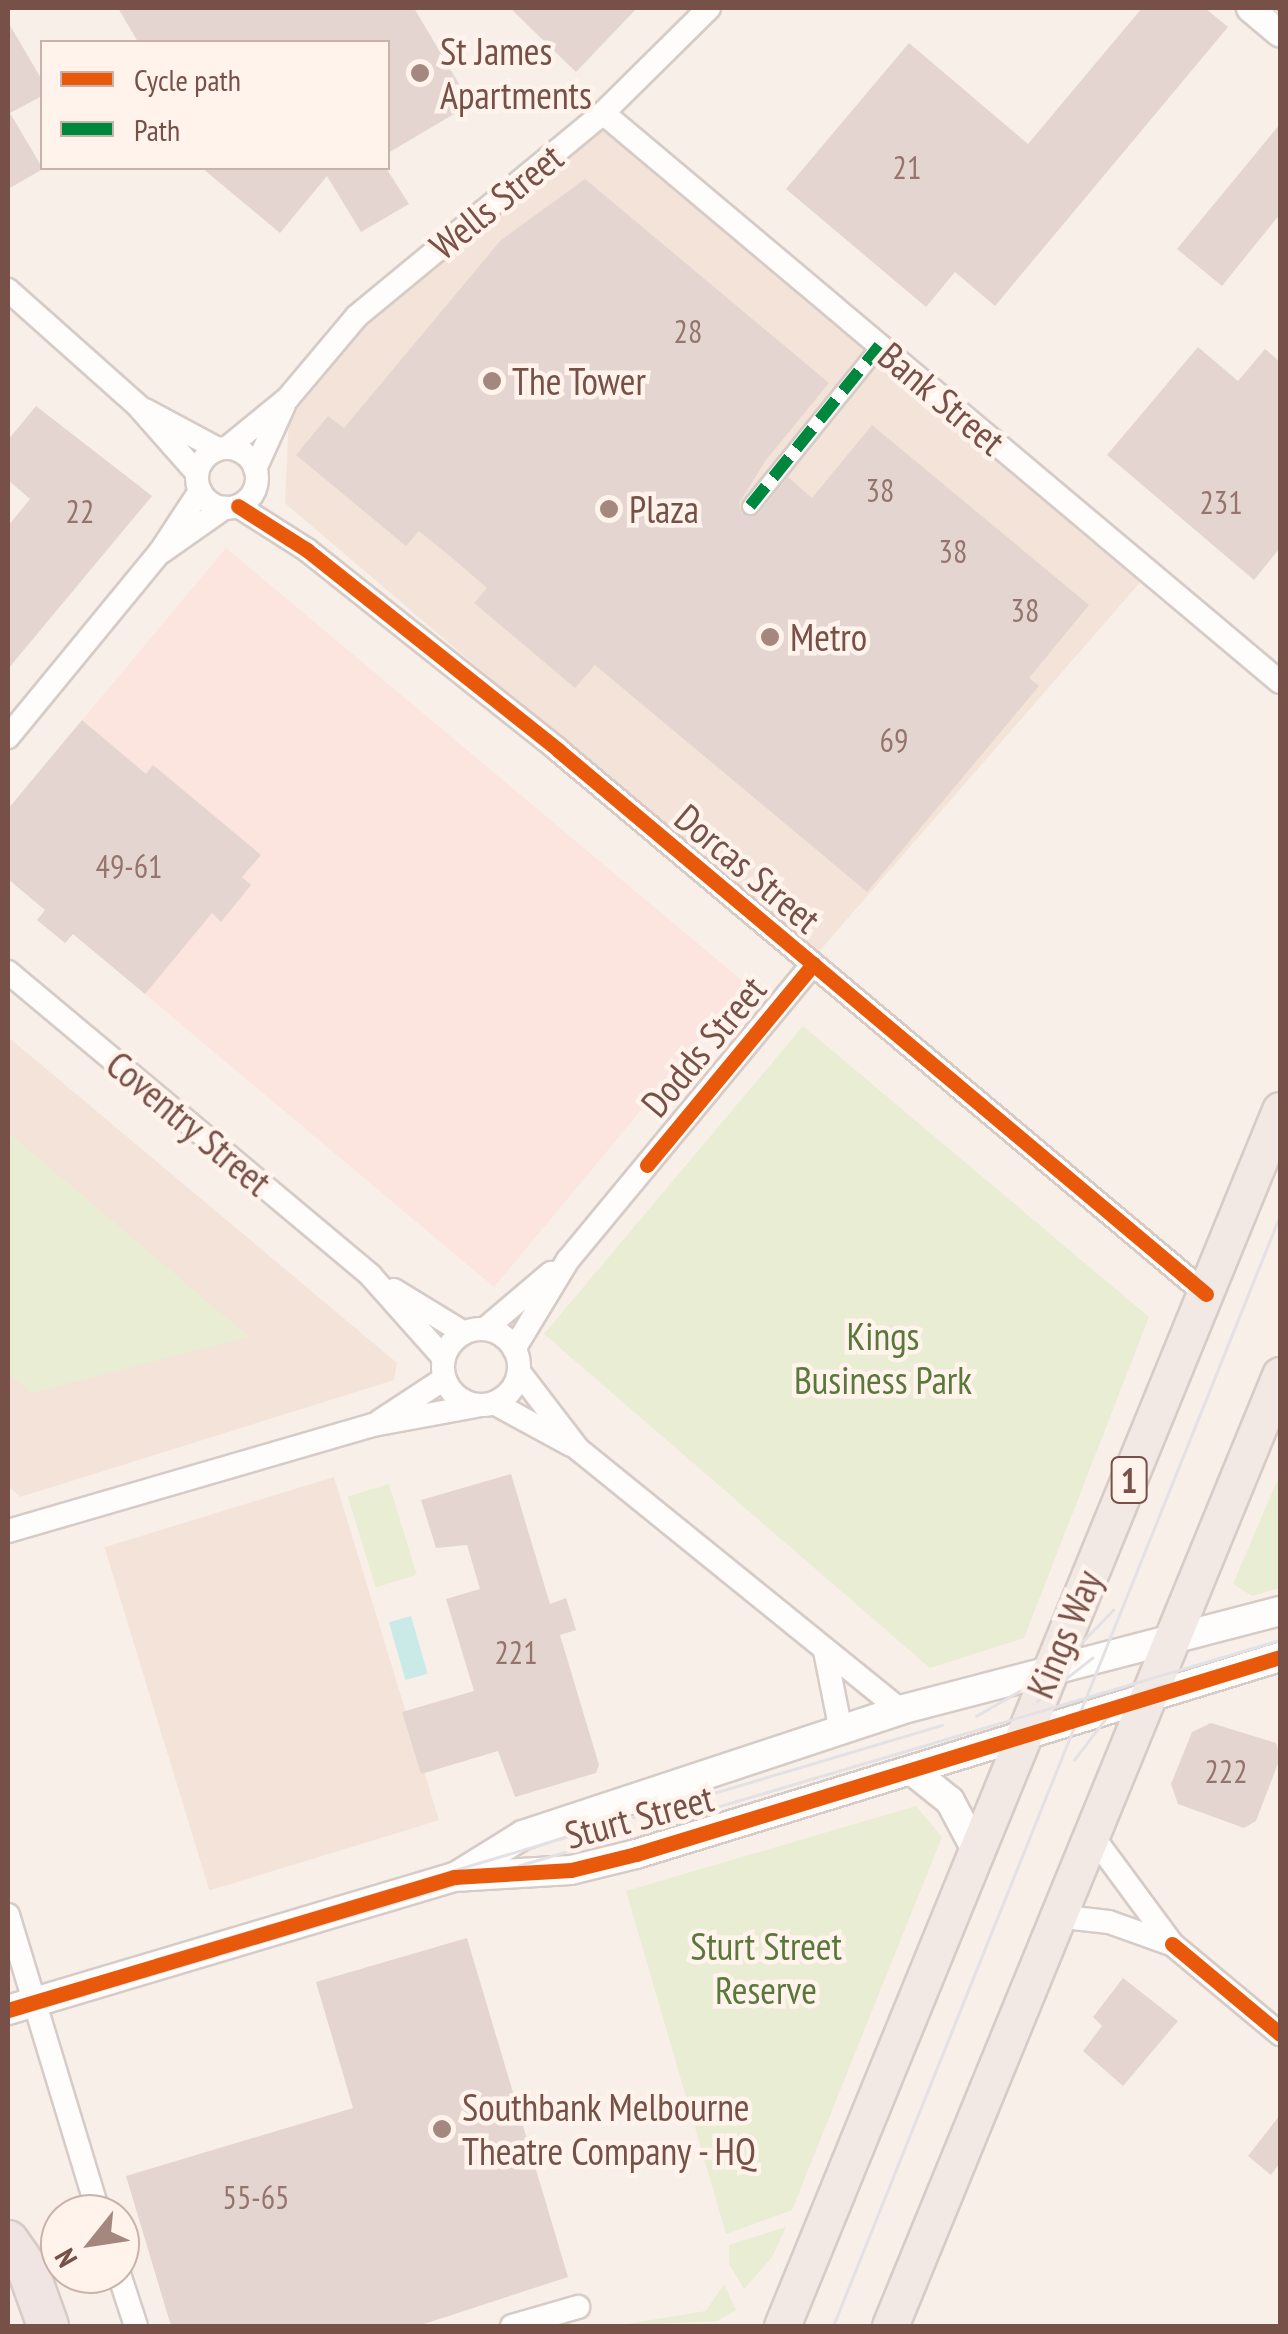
<!DOCTYPE html>
<html>
<head>
<meta charset="utf-8">
<style>
  body { margin:0 }
  #map { position:relative; width:1288px; height:2334px; overflow:hidden; background:#f8efe9; font-family:"PT Sans Narrow",sans-serif }
  div>[style] { position:absolute }
  [style*='--x'] { left:calc(var(--x)*1px); top:calc(var(--y)*1px); width:calc(var(--w)*1px); rotate:calc(var(--a)*1deg) }
  .residential>* { inset:0; background:#f4e3d9; transform-origin:0 0 }
  .commercial>* { inset:0; background:#fce4df }
  .green>* { inset:0; background:#e8edd3; transform-origin:0 0 }
  .water>* { inset:0; background:#caeae7; transform-origin:0 0 }
  .building>* { inset:0; background:#e5d5d0 }
  .roads { filter:drop-shadow(2px 0 #d6cbc6) drop-shadow(-2px 0 #d6cbc6) drop-shadow(0 2px #d6cbc6) drop-shadow(0 -2px #d6cbc6) }
  .pedestrian>* { height:15px; margin:-7.5px; padding:0 7.5px; transform-origin:7.5px; border-radius:7.5px; background:#fefdfc }
  .minor>* { height:22px; margin:-11px; padding:0 11px; transform-origin:11px; border-radius:11px; background:#fefdfc }
  .minor>.ring { margin:-11px; padding:0; box-sizing:content-box; background:none; border:22px solid #fefdfc; border-radius:50% }
  .tertiary>* { height:28px; margin:-14px; padding:0 14px; transform-origin:14px; border-radius:14px; background:#fefdfc }
  .trunk>* { height:35px; margin:-17.5px; padding:0 17.5px; transform-origin:17.5px; border-radius:17.5px; background:#f2e8e4 }
  .motorway>* { height:40px; margin:-20px; padding:0 20px; transform-origin:20px; border-radius:20px; background:#f1e5e3 }
  .tram>* { height:2.5px; margin:-1.25px; padding:0 1.25px; transform-origin:1.25px; border-radius:1.25px; background:#e4e1e5 }
  .quiet>* { height:12px; margin-top:-6px; transform-origin:0; background:repeating-linear-gradient(90deg,#00873e 0 25px,transparent 0 37px) }
  .cycleway>* { height:15px; margin:-7.5px; padding:0 7.5px; transform-origin:7.5px; border-radius:7.5px; background:#e8590c }
  .dots>* { width:28px; height:28px; translate:-50% -50%; box-sizing:border-box; border:5px solid #fff3eb; border-radius:50% }
  span { translate:-50% -50%; white-space:nowrap; text-align:center; line-height:1.15; -webkit-text-stroke:9px #fff3eb; paint-order:stroke }
  .number-label { font-size:32px; color:#94746c }
  .number-label span { -webkit-text-stroke-width:0 }
  .shield-label span { padding:2px 8px; background:#fff3eb; border:2px solid; border-radius:8px; -webkit-text-stroke-width:0 }
  .shield-label { font-size:35px; color:#775047; font-weight:700 }
  .poi-label { font-size:38px; color:#775047 }
  .left { translate:0 -50%; text-align:left }
  .street-label { font-size:38px; color:#775047 }
  .park-label { font-size:38px; color:#59783c }
  .frame { position:absolute; inset:0; border:10px solid #775047; pointer-events:none }
  .legend { position:absolute; left:40px; top:40px; width:350px; height:130px; box-sizing:border-box; background:#fff3eb; border:2px solid #c9b2a9; margin:0; padding:12px 18px; list-style:none; font-size:30px; color:#775047 }
  .legend li { display:flex; align-items:center; gap:20px; height:50px }
  .legend b { width:50px; border:2px solid #c9b2a9 }
  .north { position:absolute; left:40px; top:2194px; width:100px; height:100px; box-sizing:border-box; background:#fff3eb; border:2px solid #c9b2a9; border-radius:50%; rotate:240deg; font-size:28px; font-weight:700; line-height:40px; text-align:center; color:#775047 }
  .north::after { content:''; display:block; margin:auto; width:35px; height:45px; background:#a48880; clip-path:polygon(50% 0,100% 100%,50% 72%,0 100%) }
</style>
</head>
<body>
<div id="map">
  <div class="residential">
    <i style="clip-path:polygon(600px 128px,1143px 579px,815px 956px,285px 503px,289px 418px,367px 317px)"></i>
    <i style="clip-path:polygon(8px 1037px,397px 1363px,394px 1380px,20px 1497px,8px 1486px)"></i>
    <i style="left:334px;top:1477px;width:359px;height:240px;rotate:73deg"></i>
  </div>
  <div class="commercial">
    <i style="clip-path:polygon(226px 548px,746px 984px,494px 1287px,8px 879px,8px 809px)"></i>
  </div>
  <div class="green">
    <i style="clip-path:polygon(803px 1026px,1149px 1317px,1024px 1638px,930px 1668px,544px 1334px)"></i>
    <i style="clip-path:polygon(8px 1132px,249px 1337px,31px 1393px,8px 1374px)"></i>
    <i style="clip-path:polygon(1280px 1474px,1280px 1588px,1252px 1596px,1233px 1584px)"></i>
    <i style="left:389px;top:1484px;width:95px;height:43px;rotate:73deg"></i>
    <i style="clip-path:polygon(916px 1806px,942px 1837px,792px 2210px,726px 2234px,626px 1891px)"></i>
    <i style="clip-path:polygon(786px 2227px,772px 2257px,744px 2289px,729px 2264px,729px 2245px)"></i>
    <i style="clip-path:polygon(724px 2284px,736px 2310px,717px 2321px,614px 2326px,706px 2311px)"></i>
  </div>
  <div class="water">
    <i style="left:411px;top:1616px;width:60px;height:23px;rotate:74deg"></i>
  </div>
  <div class="building">
    <i style="clip-path:polygon(118px 8px,414px 8px,471px 104px,388px 153px,388px 42px,138px 42px)"></i>
    <i style="clip-path:polygon(510px 8px,637px 8px,576px 72px)"></i>
    <i style="clip-path:polygon(1142px 8px,1205px 8px,1228px 27px,995px 306px,955px 272px,926px 307px,786px 189px,909px 43px,1028px 144px)"></i>
    <i style="clip-path:polygon(8px 22px,42px 80px,42px 96px,10px 113px,43px 169px,8px 189px)"></i>
    <i style="clip-path:polygon(1280px 124px,1280px 214px,1222px 286px,1177px 249px)"></i>
    <i style="clip-path:polygon(202px 168px,386px 168px,409px 204px,361px 232px,327px 176px,280px 233px)"></i>
    <i style="clip-path:polygon(585px 179px,829px 383px,766px 460px,739px 503px,742px 514px,758px 514px,788px 477px,812px 498px,872px 425px,1089px 605px,1029px 678px,1039px 686px,867px 892px,595px 665px,575px 688px,474px 603px,487px 588px,451px 557px,419px 531px,406px 546px,296px 455px,328px 416px,344px 428px,501px 240px)"></i>
    <i style="clip-path:polygon(1198px 347px,1238px 381px,1265px 349px,1280px 362px,1280px 548px,1254px 580px,1107px 455px)"></i>
    <i style="clip-path:polygon(36px 406px,152px 496px,8px 669px,8px 526px,30px 499px,8px 480px,8px 440px)"></i>
    <i style="clip-path:polygon(82px 720px,146px 774px,153px 765px,261px 855px,242px 877px,251px 885px,221px 922px,212px 913px,145px 994px,73px 934px,65px 943px,37px 920px,45px 910px,8px 879px,8px 809px)"></i>
    <i style="clip-path:polygon(511px 1474px,550px 1604px,566px 1598px,576px 1630px,560px 1635px,599px 1765px,596px 1773px,515px 1797px,498px 1751px,421px 1774px,402px 1712px,474px 1691px,446px 1599px,480px 1589px,467px 1545px,436px 1548px,421px 1500px)"></i>
    <i style="clip-path:polygon(1211px 1723px,1276px 1743px,1280px 1758px,1256px 1821px,1244px 1828px,1178px 1804px,1171px 1784px,1192px 1732px)"></i>
    <i style="clip-path:polygon(467px 1938px,568px 2277px,418px 2326px,171px 2326px,126px 2176px,353px 2108px,316px 1982px)"></i>
    <i style="clip-path:polygon(1123px 1978px,1178px 2021px,1123px 2086px,1083px 2051px,1102px 2026px,1093px 2017px)"></i>
    <i style="clip-path:polygon(1280px 2115px,1280px 2163px,1271px 2175px,1248px 2156px)"></i>
  </div>
  <div class="roads">
    <div class="pedestrian">
      <i style="--x:750;--y:506;--w:206;--a:-51.1"></i>
    </div>
    <div class="minor">
      <i style="--x:603;--y:113;--w:884;--a:40.05"></i>
      <i style="--x:8;--y:290;--w:174;--a:41.7"></i>
      <i style="--x:138;--y:406;--w:89;--a:48.6"></i>
      <i style="--x:145;--y:410;--w:83;--a:28.1"></i>
      <i style="--x:227;--y:448;--w:79;--a:-39.3"></i>
      <i style="--x:288;--y:398;--w:107;--a:-49.9"></i>
      <i style="--x:357;--y:316;--w:319;--a:-39.5"></i>
      <i style="--x:603;--y:113;--w:149;--a:-44.7"></i>
      <i class="ring" style="left:197px;top:448px;width:38px;height:38px"></i>
      <i style="--x:255;--y:469;--w:70;--a:-65.6"></i>
      <i style="--x:238;--y:506;--w:82;--a:32.5"></i>
      <i style="--x:307;--y:550;--w:321;--a:38.5"></i>
      <i style="--x:558;--y:750;--w:846;--a:40.01"></i>
      <i style="--x:163;--y:551;--w:75;--a:-35.2"></i>
      <i style="--x:8;--y:737;--w:239;--a:-50.6"></i>
      <i style="--x:160;--y:552;--w:73;--a:-56.7"></i>
      <i style="--x:8;--y:972;--w:472;--a:39.9"></i>
      <i style="--x:370;--y:1275;--w:111;--a:48.3"></i>
      <i style="--x:394;--y:1290;--w:82;--a:31.6"></i>
      <i class="ring" style="left:443px;top:1329px;width:54px;height:54px"></i>
      <i style="--x:485;--y:1329;--w:87;--a:-40.3"></i>
      <i style="--x:514;--y:1349;--w:104;--a:-58.8"></i>
      <i style="--x:568;--y:1260;--w:384;--a:-50.4"></i>
      <i style="--x:519;--y:1372;--w:97;--a:52.5"></i>
      <i style="--x:578;--y:1449;--w:414;--a:39"></i>
      <i style="--x:494;--y:1403;--w:88;--a:28.6"></i>
      <i style="--x:380;--y:1421;--w:77;--a:-33.3"></i>
      <i style="--x:8;--y:1531;--w:380;--a:-16.2"></i>
      <i style="--x:373;--y:1425;--w:105;--a:-10.5"></i>
      <i style="--x:825;--y:1651;--w:82;--a:78.7"></i>
      <i style="--x:1091;--y:1834;--w:137;--a:53.6"></i>
      <i style="--x:1172;--y:1944;--w:141;--a:39.8"></i>
      <i style="--x:8;--y:1915;--w:313;--a:73.1"></i>
      <i style="--x:1056;--y:1916;--w:53;--a:6.5"></i>
      <i style="--x:1109;--y:1922;--w:63;--a:19.6"></i>
      <i style="--x:119;--y:2274;--w:55;--a:71.9"></i>
      <i style="--x:512;--y:2326;--w:69;--a:-16.1"></i>
    </div>
    <div class="tertiary">
      <i style="--x:1251;--y:8;--w:38;--a:40"></i>
      <i style="--x:914;--y:1772;--w:46;--a:38.9"></i>
      <i style="--x:950;--y:1801;--w:51;--a:61.9"></i>
      <i style="--x:460;--y:1874;--w:74;--a:-31.8"></i>
      <i style="--x:523;--y:1835;--w:397;--a:-18.3"></i>
      <i style="--x:900;--y:1710;--w:393;--a:-14.6"></i>
      <i style="--x:8;--y:2010;--w:465;--a:-16.6"></i>
      <i style="--x:454;--y:1877;--w:117;--a:-3.4"></i>
      <i style="--x:571;--y:1870;--w:67;--a:-13.8"></i>
      <i style="--x:636;--y:1854;--w:673;--a:-17.01"></i>
    </div>
    <div class="trunk">
      <i style="--x:782;--y:2326;--w:1314;--a:-67.73"></i>
      <i style="--x:890;--y:2326;--w:1028;--a:-67.7"></i>
    </div>
    <div class="motorway">
      <i style="--x:8;--y:2241;--w:35;--a:55"></i>
      <i style="--x:28;--y:2270;--w:59;--a:70.3"></i>
    </div>
  </div>
  <div class="tram">
    <i style="--x:1272;--y:8;--w:11;--a:41"></i>
    <i style="--x:1037;--y:1701;--w:70;--a:-38"></i>
    <i style="--x:976;--y:1716;--w:90;--a:-30"></i>
    <i style="--x:1054;--y:1671;--w:85;--a:-46"></i>
    <i style="--x:1074;--y:1760;--w:53;--a:-52.7"></i>
    <i style="--x:1106;--y:1718;--w:64;--a:-31"></i>
    <i style="--x:156;--y:1959;--w:820;--a:-16.58"></i>
    <i style="--x:8;--y:2017;--w:1327;--a:-16.51"></i>
    <i style="--x:833;--y:2326;--w:1198;--a:-68.08"></i>
  </div>
  <div class="quiet">
    <i style="--x:750;--y:506;--w:206;--a:-51.1"></i>
  </div>
  <div class="cycleway">
    <i style="--x:238;--y:506;--w:82;--a:32.5"></i>
    <i style="--x:307;--y:550;--w:321;--a:38.5"></i>
    <i style="--x:558;--y:750;--w:846;--a:40.01"></i>
    <i style="--x:647;--y:1165;--w:261;--a:-50.4"></i>
    <i style="--x:1172;--y:1944;--w:141;--a:39.8"></i>
    <i style="--x:8;--y:2010;--w:465;--a:-16.6"></i>
    <i style="--x:454;--y:1877;--w:117;--a:-3.4"></i>
    <i style="--x:571;--y:1870;--w:67;--a:-13.8"></i>
    <i style="--x:636;--y:1854;--w:673;--a:-17.01"></i>
  </div>
  <div class="dots">
    <i style="left:420px;top:73px;background:#a48880"></i>
    <i style="left:492px;top:381px;background:#a48880"></i>
    <i style="left:609px;top:509px;background:#a48880"></i>
    <i style="left:770px;top:637px;background:#a48880"></i>
    <i style="left:442px;top:2129px;background:#a48880"></i>
  </div>
  <div class="number-label">
    <span style="left:907px;top:167px">21</span>
    <span style="left:688px;top:331px">28</span>
    <span style="left:880px;top:490px">38</span>
    <span style="left:1221px;top:502px">231</span>
    <span style="left:80px;top:511px">22</span>
    <span style="left:953px;top:551px">38</span>
    <span style="left:1025px;top:610px">38</span>
    <span style="left:894px;top:740px">69</span>
    <span style="left:129px;top:866px">49-61</span>
    <span style="left:516px;top:1652px">221</span>
    <span style="left:1226px;top:1771px">222</span>
    <span style="left:256px;top:2197px">55-65</span>
  </div>
  <div class="shield-label">
    <span style="left:1129px;top:1480px">1</span>
  </div>
  <div class="poi-label">
    <span class="left" style="left:440px;top:73px">St James<br>Apartments</span>
    <span class="left" style="left:512px;top:381px">The Tower</span>
    <span class="left" style="left:629px;top:509px">Plaza</span>
    <span class="left" style="left:790px;top:637px">Metro</span>
    <span class="left" style="left:462px;top:2129px">Southbank Melbourne<br>Theatre Company - HQ</span>
  </div>
  <div class="street-label">
    <span style="left:496px;top:201px;rotate:-39deg">Wells Street</span>
    <span style="left:942px;top:398px;rotate:40deg">Bank Street</span>
    <span style="left:748px;top:868px;rotate:40deg">Dorcas Street</span>
    <span style="left:703px;top:1046px;rotate:-50deg">Dodds Street</span>
    <span style="left:189px;top:1123px;rotate:40deg">Coventry Street</span>
    <span style="left:1064px;top:1634px;rotate:-67deg">Kings Way</span>
    <span style="left:639px;top:1816px;rotate:-15deg">Sturt Street</span>
  </div>
  <div class="park-label">
    <span style="left:883px;top:1358px">Kings<br>Business Park</span>
    <span style="left:766px;top:1968px">Sturt Street<br>Reserve</span>
  </div>
  <div class="frame"></div>
  <ul class="legend">
  <li><b style="height:12px;background:#e8590c"></b>Cycle path</li>
  <li><b style="height:12px;background:#00873e"></b>Path</li>
  </ul>
  <div class="north">N</div>
</div>
</body>
</html>
